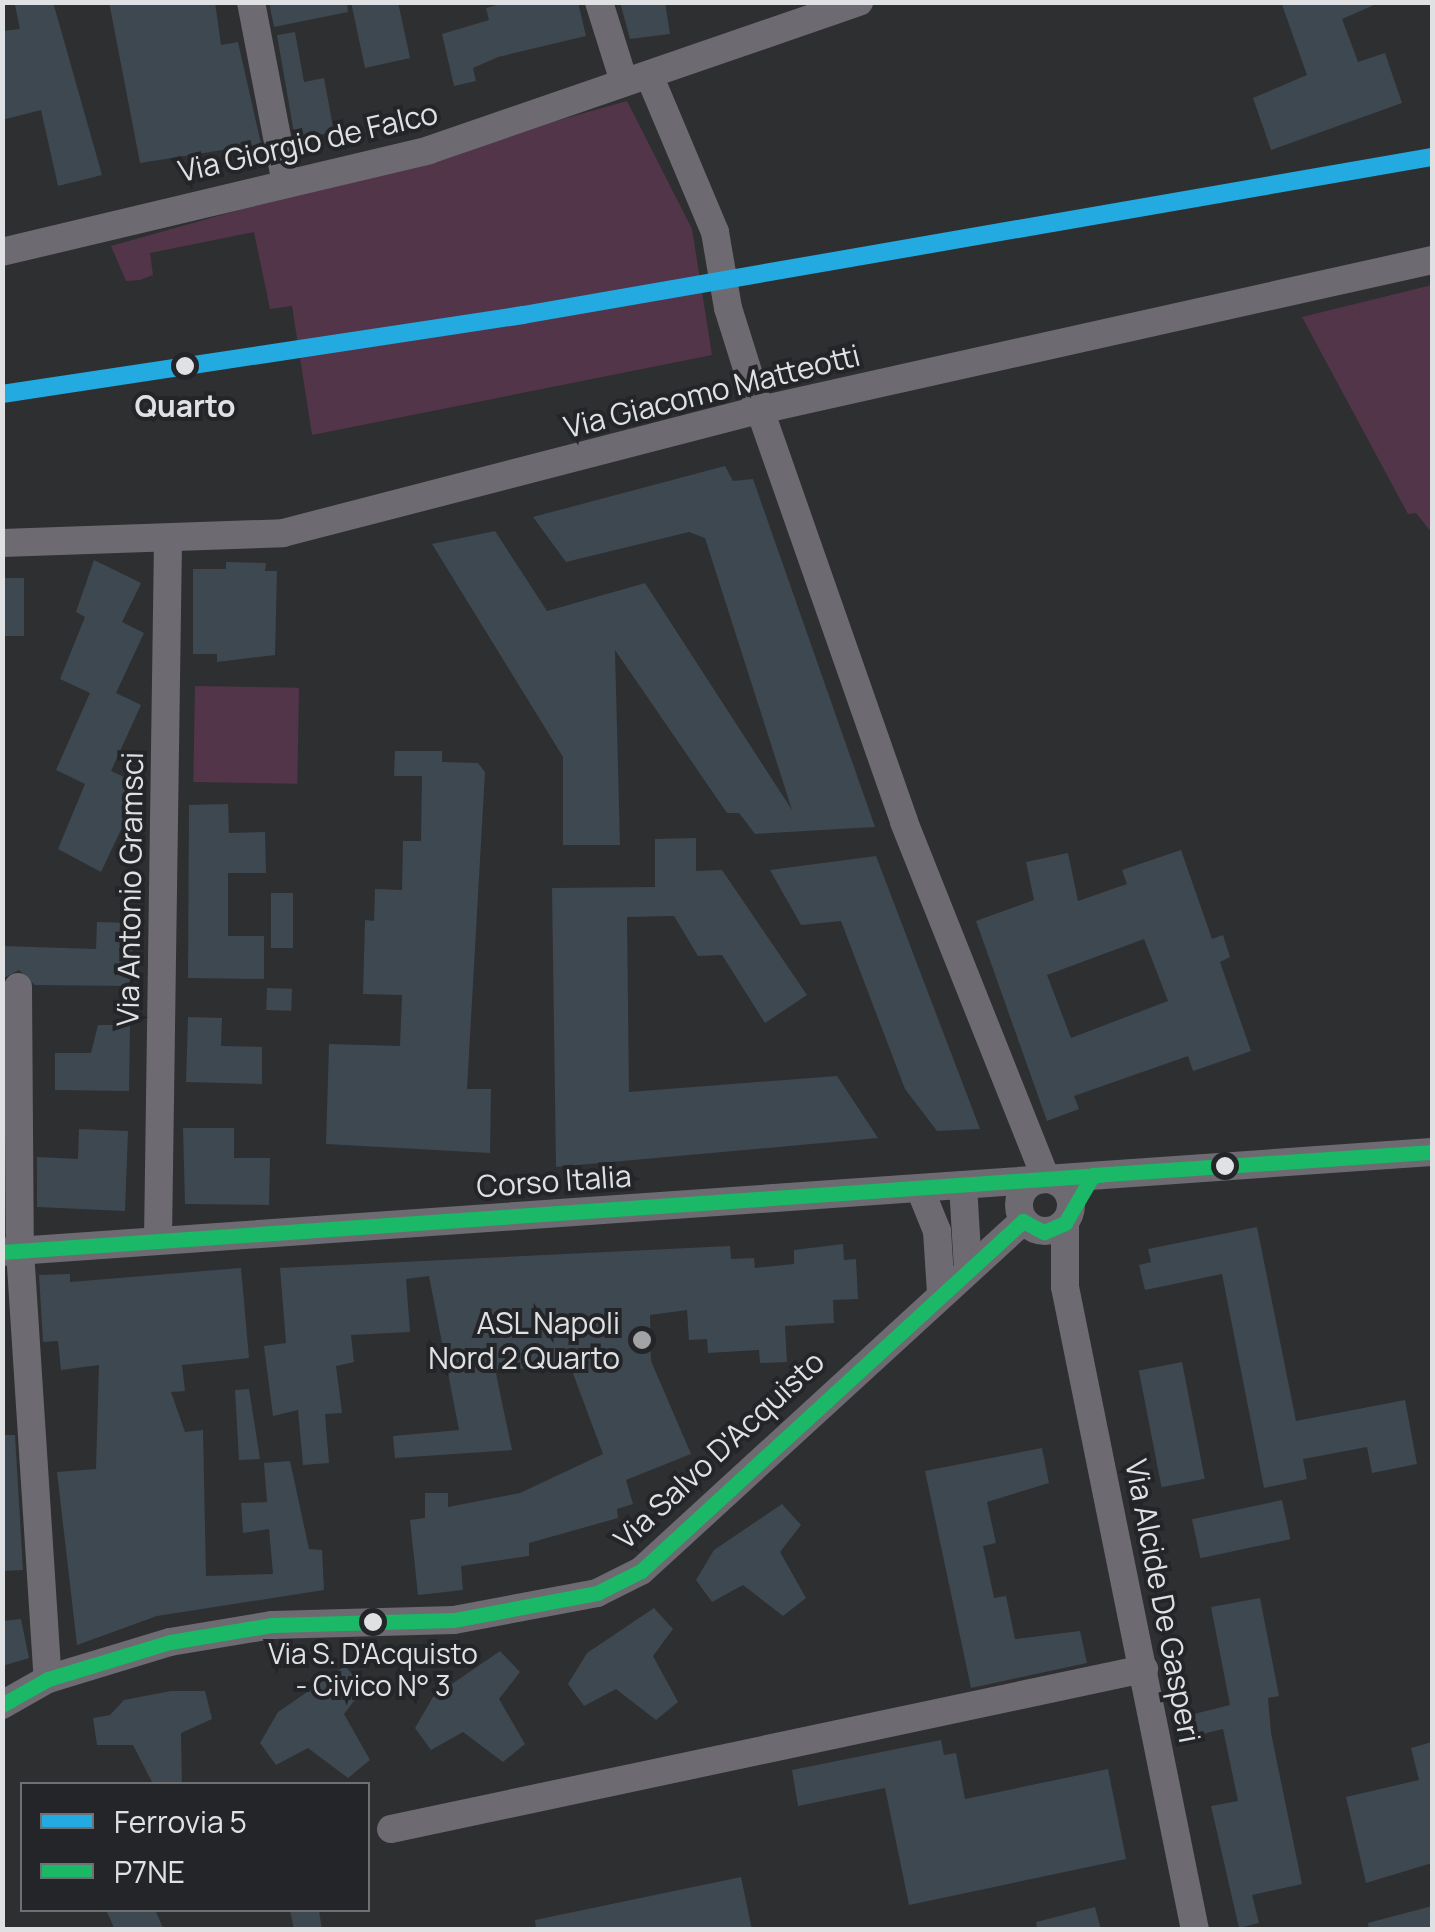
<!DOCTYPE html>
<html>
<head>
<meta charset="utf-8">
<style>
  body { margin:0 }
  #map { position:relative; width:1435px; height:1932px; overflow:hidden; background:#2e2f31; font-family:Manrope,sans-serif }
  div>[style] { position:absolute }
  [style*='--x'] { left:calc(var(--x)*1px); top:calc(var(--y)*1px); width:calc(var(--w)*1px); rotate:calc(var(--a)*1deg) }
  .green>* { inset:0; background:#523549; transform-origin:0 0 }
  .building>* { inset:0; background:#3e4850; transform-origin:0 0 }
  .street>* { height:28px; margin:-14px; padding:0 14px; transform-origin:14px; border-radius:14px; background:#6d6a71 }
  .street>.ring { margin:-14px; padding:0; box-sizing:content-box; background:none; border:28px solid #6d6a71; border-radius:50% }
  .bus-1>* { height:15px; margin:-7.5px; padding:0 7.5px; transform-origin:7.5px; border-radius:7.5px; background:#1ab867 }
  .rail-1>* { height:18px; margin:-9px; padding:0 9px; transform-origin:9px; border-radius:9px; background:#22aae1 }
  .dots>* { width:28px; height:28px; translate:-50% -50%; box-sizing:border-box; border:5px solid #242528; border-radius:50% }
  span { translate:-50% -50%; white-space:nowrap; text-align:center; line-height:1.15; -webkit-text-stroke:8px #242528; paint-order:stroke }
  .bus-label { font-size:28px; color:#e0e1e3 }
  .street-label { font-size:30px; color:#e0e1e3 }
  .stop-label { font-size:30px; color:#e0e1e3; font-weight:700 }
  .poi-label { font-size:30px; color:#e0e1e3 }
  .right { translate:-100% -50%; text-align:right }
  .frame { position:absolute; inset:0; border:5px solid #e0e1e3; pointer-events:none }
  .legend { position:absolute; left:20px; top:1782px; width:350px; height:130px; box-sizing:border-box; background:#242528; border:2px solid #6f7073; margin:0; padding:12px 18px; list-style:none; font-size:30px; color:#e0e1e3 }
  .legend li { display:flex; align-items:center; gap:20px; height:50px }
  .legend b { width:50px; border:2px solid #6f7073 }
</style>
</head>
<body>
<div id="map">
  <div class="green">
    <i style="clip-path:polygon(627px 101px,692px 229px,712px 355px,312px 435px,292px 306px,270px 309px,254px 232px,150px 253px,153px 275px,140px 280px,126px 281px,111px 246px)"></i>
    <i style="clip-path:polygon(1432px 285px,1432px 533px,1416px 513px,1408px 514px,1302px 317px)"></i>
    <i style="left:195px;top:686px;width:104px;height:96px;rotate:1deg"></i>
  </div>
  <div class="building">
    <i style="clip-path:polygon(53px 2px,102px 175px,58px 186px,41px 110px,2px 120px,2px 31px,20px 29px,15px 5px)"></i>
    <i style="clip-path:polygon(109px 2px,215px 2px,221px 45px,238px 42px,261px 144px,140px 163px)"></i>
    <i style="clip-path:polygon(269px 2px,347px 2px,348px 12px,274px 27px)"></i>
    <i style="clip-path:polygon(351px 2px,398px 2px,410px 58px,365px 68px)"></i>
    <i style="clip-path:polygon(508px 2px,578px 2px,586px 36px,498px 57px,473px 68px,476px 81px,454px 86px,442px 34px,489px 20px,486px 8px)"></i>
    <i style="clip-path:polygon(620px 2px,665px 2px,670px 34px,630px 39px)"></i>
    <i style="clip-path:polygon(1281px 2px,1381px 2px,1342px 19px,1358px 62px,1385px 53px,1402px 103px,1271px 150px,1253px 98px,1307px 75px)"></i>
    <i style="clip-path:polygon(295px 32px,304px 82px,324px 78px,334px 132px,295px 139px,277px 35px)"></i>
    <i style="clip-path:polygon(725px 466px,733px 481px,753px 479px,875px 827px,755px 834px,739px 813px,727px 813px,615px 650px,620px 845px,563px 845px,563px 757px,432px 544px,495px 531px,547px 611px,645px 583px,792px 810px,705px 538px,689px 532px,566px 562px,533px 517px)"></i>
    <i style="clip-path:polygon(94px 560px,141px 583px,122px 622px,144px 633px,116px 693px,141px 705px,111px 771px,142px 785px,101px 872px,58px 849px,85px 784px,56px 770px,90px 693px,60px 679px,85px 617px,76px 612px)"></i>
    <i style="clip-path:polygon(226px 562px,266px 563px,265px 571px,277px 571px,275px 655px,217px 662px,217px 654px,193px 654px,193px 569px,226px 569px)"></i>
    <i style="left:2px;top:578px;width:22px;height:58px"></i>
    <i style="clip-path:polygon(395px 751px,442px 751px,442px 762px,478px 763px,485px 772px,467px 1089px,491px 1089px,490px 1153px,326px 1144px,329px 1044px,400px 1046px,402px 995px,363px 994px,365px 920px,374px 921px,375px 889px,402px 890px,403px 841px,421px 841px,422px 776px,394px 776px)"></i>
    <i style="clip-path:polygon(228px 804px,229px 833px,265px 832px,266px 873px,228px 873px,228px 936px,264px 936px,264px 979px,188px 978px,189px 805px)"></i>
    <i style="clip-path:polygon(696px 838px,696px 871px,722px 870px,807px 995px,765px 1023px,722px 955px,698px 956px,674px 916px,627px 917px,629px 1092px,837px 1076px,878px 1138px,556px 1167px,552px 888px,655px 887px,655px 839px)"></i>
    <i style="clip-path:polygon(evenodd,1181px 850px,1212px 939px,1223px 935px,1230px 957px,1220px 962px,1251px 1051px,1193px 1071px,1188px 1056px,1074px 1096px,1079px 1109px,1047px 1121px,976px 921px,1034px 900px,1026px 862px,1068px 853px,1078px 901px,1127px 884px,1122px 870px,1181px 850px,1144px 939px,1168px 1001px,1071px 1038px,1047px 975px,1144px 939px)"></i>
    <i style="clip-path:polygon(876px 856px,980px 1129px,937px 1131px,905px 1089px,841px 921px,801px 925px,770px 870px)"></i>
    <i style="left:271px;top:893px;width:22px;height:55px"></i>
    <i style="clip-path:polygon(97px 922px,133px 923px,132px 986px,35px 985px,19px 970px,2px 979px,2px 946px,96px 949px)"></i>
    <i style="left:267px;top:988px;width:25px;height:22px;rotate:2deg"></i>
    <i style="clip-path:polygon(188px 1017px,222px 1018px,221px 1046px,262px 1047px,262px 1084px,186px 1082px)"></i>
    <i style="clip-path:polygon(98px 1025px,130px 1025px,129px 1091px,55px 1090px,55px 1053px,91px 1053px)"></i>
    <i style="clip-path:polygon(183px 1128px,234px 1128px,234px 1158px,270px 1158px,269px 1205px,185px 1204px)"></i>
    <i style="clip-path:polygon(79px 1129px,128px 1131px,125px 1211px,37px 1207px,37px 1157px,78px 1159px)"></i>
    <i style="clip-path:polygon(1257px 1227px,1296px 1421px,1405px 1400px,1417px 1464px,1372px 1473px,1367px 1447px,1303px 1459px,1307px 1479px,1264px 1488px,1222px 1274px,1145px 1290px,1139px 1265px,1151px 1262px,1148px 1249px)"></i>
    <i style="clip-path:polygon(843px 1244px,844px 1260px,856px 1259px,858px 1299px,833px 1300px,834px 1323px,785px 1326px,787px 1362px,760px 1363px,759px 1350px,708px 1353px,707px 1339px,689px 1340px,687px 1310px,650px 1315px,651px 1361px,691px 1454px,626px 1480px,633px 1504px,617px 1509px,618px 1518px,529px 1543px,529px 1556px,461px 1566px,463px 1590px,418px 1595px,410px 1520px,425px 1518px,425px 1493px,448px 1493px,448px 1507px,520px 1493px,603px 1454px,571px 1368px,495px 1369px,512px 1450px,395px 1458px,393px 1436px,459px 1430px,429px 1276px,406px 1279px,410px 1332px,351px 1335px,354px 1362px,336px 1366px,342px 1413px,325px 1414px,329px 1463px,303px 1465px,298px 1410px,273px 1416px,264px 1346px,286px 1343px,280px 1268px,730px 1246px,731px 1259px,754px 1258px,755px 1268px,794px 1264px,794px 1250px)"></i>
    <i style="clip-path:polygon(241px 1268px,249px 1358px,182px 1365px,185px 1391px,171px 1392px,185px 1432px,203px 1430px,206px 1576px,273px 1574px,269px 1529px,243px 1533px,241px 1503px,267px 1502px,264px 1463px,290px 1461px,309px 1549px,322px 1550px,324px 1590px,157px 1616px,77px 1645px,57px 1472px,96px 1469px,99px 1365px,61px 1370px,58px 1341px,43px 1342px,39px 1275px,70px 1274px,70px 1282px)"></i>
    <i style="left:1182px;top:1362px;width:119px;height:44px;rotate:79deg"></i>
    <i style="clip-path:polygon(249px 1389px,260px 1459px,239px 1460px,235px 1390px)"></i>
    <i style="clip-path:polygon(2px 1435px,15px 1435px,23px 1570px,2px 1571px)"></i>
    <i style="clip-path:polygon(1042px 1448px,1049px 1483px,987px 1502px,996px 1543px,983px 1546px,994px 1598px,1006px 1596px,1015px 1639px,1080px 1631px,1087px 1663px,971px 1688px,925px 1471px)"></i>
    <i style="left:1282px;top:1500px;width:40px;height:92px;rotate:78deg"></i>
    <i style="clip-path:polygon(782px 1504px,801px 1525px,780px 1552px,806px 1598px,783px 1616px,743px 1585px,712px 1602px,696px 1580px,714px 1550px)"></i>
    <i style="clip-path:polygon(1260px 1598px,1279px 1696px,1268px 1698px,1271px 1733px,1302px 1884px,1252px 1895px,1259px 1923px,1239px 1928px,1211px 1806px,1238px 1801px,1223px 1729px,1198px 1735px,1194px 1714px,1230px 1705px,1211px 1607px)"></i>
    <i style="clip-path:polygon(654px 1608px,673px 1629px,653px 1656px,678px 1702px,656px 1720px,616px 1689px,584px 1706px,568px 1684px,587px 1653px)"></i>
    <i style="clip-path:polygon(21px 1619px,29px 1658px,2px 1666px,2px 1621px)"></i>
    <i style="clip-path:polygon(500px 1651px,520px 1672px,499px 1699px,525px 1744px,503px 1762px,463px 1732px,431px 1750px,415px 1728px,433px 1697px)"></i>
    <i style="clip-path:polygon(345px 1666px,364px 1688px,344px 1714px,370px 1760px,348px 1778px,308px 1748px,276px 1765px,260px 1743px,278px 1712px)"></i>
    <i style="clip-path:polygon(171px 1691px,205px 1691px,212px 1719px,181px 1733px,182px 1784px,153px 1784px,133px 1745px,97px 1745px,93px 1718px,110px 1715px,124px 1700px)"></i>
    <i style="clip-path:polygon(941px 1740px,944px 1755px,956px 1753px,965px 1799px,1108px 1769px,1126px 1859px,909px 1905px,885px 1788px,798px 1806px,792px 1770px)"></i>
    <i style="clip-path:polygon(1432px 1742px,1432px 1863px,1366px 1883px,1346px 1797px,1419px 1780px,1411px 1748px)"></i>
    <i style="clip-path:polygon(741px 1877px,752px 1930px,536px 1930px,535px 1920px)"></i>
    <i style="clip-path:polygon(1432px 1906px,1432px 1930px,1369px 1930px,1368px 1923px)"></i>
    <i style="clip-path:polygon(1095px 1907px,1101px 1930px,1037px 1930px,1036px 1922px)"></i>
    <i style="clip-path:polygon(106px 1910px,155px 1910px,164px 1930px,115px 1930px)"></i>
    <i style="clip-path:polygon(290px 1910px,319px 1910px,322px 1930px,294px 1930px)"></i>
  </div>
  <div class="street">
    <i style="--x:251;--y:2;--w:185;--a:79.1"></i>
    <i style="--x:599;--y:2;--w:84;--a:72.6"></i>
    <i style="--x:649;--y:75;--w:170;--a:67.2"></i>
    <i style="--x:715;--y:232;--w:77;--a:80.3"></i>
    <i style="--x:728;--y:308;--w:107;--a:72.6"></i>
    <i style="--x:760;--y:410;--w:436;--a:70.7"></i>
    <i style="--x:904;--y:822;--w:384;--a:68.3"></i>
    <i style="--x:2;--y:252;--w:439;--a:-13.4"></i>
    <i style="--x:429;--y:150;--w:455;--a:-19"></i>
    <i style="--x:2;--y:543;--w:281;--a:-2"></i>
    <i style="--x:283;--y:533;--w:493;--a:-14.5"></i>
    <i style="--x:760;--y:410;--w:689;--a:-12.58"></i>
    <i style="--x:18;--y:987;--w:264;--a:89.6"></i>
    <i style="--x:20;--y:1251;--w:429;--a:86.3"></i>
    <i class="ring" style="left:1019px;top:1179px;width:24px;height:24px"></i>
    <i style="--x:963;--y:1185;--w:84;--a:86.6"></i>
    <i style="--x:920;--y:1189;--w:45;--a:68"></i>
    <i style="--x:937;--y:1231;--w:62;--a:86.3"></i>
    <i style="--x:1065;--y:1223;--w:64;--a:90"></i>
    <i style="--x:1065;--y:1287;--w:656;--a:78.57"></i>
    <i style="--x:158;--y:1239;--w:699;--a:-89.18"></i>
    <i style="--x:2;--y:1252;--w:1433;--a:-4"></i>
    <i style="--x:2;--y:1705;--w:53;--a:-29.5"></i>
    <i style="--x:48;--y:1679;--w:127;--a:-16.9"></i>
    <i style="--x:170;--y:1642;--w:103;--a:-9.5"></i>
    <i style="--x:272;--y:1625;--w:182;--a:-1.6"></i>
    <i style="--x:454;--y:1620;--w:146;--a:-10.7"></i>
    <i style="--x:597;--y:1593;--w:49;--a:-26.6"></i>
    <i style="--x:641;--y:1571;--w:518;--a:-42.5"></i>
    <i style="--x:391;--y:1829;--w:770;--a:-12"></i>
  </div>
  <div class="bus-1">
    <i style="--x:2;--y:1252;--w:1101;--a:-4.01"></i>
    <i style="--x:2;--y:1705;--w:53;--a:-29.5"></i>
    <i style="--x:48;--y:1679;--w:127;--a:-16.9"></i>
    <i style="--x:170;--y:1642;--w:103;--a:-9.5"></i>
    <i style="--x:272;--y:1625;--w:182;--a:-1.6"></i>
    <i style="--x:454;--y:1620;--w:146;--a:-10.7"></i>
    <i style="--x:597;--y:1593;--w:49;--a:-26.6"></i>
    <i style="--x:641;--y:1571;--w:518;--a:-42.5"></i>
    <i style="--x:1023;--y:1221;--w:24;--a:28"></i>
    <i style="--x:1044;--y:1232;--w:23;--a:-23"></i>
    <i style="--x:1065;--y:1223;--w:56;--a:-59.7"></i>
    <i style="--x:1093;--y:1175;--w:340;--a:-3.9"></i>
  </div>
  <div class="rail-1">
    <i style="--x:2;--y:394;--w:527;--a:-8.62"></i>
    <i style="--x:523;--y:315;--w:923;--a:-9.86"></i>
  </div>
  <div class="dots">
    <i style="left:185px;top:366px;background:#e0e1e3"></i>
    <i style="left:1225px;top:1166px;background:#e0e1e3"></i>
    <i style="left:642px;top:1340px;background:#a2a3a5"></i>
    <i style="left:373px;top:1622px;background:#e0e1e3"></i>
  </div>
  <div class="bus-label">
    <span style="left:373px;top:1669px">Via S. D'Acquisto<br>- Civico N° 3</span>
  </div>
  <div class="street-label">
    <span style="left:308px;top:142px;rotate:-13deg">Via Giorgio de Falco</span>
    <span style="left:712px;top:391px;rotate:-14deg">Via Giacomo Matteotti</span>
    <span style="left:130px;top:889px;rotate:-89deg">Via Antonio Gramsci</span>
    <span style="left:554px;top:1181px;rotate:-4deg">Corso Italia</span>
    <span style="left:719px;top:1450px;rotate:-43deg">Via Salvo D'Acquisto</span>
    <span style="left:1163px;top:1601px;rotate:79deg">Via Alcide De Gasperi</span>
  </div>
  <div class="stop-label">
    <span style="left:185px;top:406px">Quarto</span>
  </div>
  <div class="poi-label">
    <span class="right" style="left:620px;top:1340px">ASL Napoli<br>Nord 2 Quarto</span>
  </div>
  <div class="frame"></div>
  <ul class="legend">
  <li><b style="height:12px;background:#22aae1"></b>Ferrovia 5</li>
  <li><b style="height:12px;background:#1ab867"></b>P7NE</li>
  </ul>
</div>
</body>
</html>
